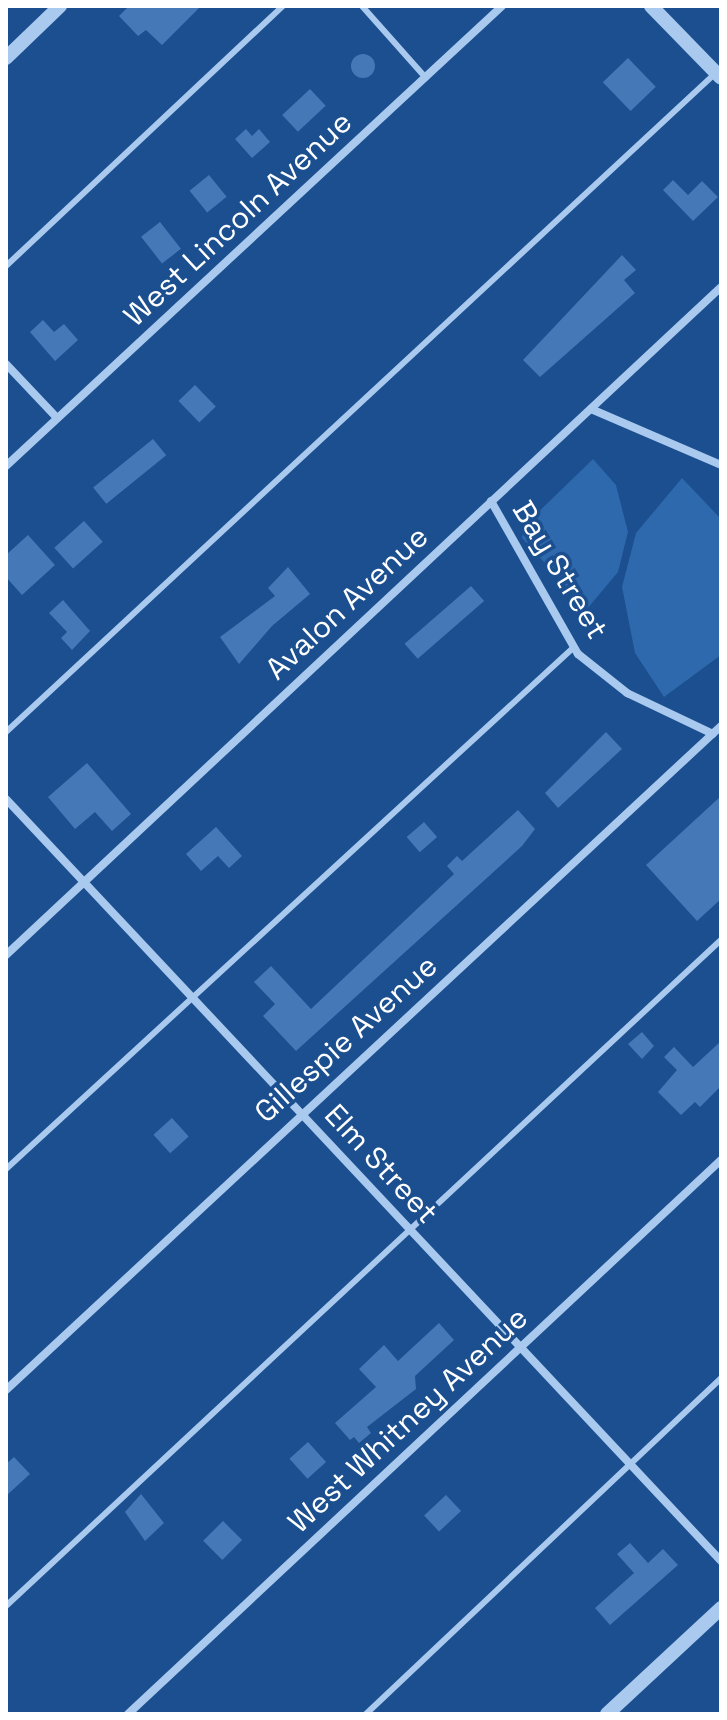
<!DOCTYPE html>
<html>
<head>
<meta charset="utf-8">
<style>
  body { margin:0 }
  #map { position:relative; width:727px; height:1720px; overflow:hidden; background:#1b4f8f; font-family:"Space Grotesk",sans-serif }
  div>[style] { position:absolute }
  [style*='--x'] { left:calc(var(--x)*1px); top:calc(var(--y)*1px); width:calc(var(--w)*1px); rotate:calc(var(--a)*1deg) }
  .green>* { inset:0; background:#2e69ad }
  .building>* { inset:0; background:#4478b7; transform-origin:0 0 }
  .round { border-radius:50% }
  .service>* { height:6px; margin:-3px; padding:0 3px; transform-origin:3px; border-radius:3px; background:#a9c9ee }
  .minor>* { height:8px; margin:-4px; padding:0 4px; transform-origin:4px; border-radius:4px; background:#a9c9ee }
  .tertiary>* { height:14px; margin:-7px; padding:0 7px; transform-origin:7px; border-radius:7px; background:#a9c9ee }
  span { translate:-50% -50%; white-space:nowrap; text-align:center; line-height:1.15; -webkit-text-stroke:7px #1b4f8f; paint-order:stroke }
  .street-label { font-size:30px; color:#fff }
  .frame { position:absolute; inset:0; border:8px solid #fff; pointer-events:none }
</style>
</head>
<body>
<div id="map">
  <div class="green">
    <i style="clip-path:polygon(593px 459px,616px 485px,628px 532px,618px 572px,587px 609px,522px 538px,524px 526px)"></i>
    <i style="clip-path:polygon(682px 478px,721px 519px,721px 655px,664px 697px,635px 653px,622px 587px,636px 533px)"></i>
  </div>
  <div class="building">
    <i style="clip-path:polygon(129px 6px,201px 6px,162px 45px,146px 30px,138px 36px,119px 16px)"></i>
    <i class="round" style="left:351px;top:54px;width:24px;height:24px"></i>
    <i style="left:628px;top:58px;width:40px;height:35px;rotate:46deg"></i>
    <i style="left:310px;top:89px;width:23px;height:38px;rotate:47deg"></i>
    <i style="clip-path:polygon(246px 129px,252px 136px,259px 129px,270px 142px,252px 158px,235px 139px)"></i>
    <i style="left:209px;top:175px;width:28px;height:25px;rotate:51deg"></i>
    <i style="clip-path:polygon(673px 180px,688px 195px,702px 181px,718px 197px,693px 221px,663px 190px)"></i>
    <i style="left:160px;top:222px;width:34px;height:24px;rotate:52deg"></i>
    <i style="clip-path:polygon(622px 255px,636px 270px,624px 280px,635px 293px,540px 377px,523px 360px)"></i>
    <i style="clip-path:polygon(43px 320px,54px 332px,64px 324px,78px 340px,55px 361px,30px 332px)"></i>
    <i style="left:195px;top:385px;width:30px;height:23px;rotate:46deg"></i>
    <i style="left:153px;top:439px;width:21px;height:77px;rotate:51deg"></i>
    <i style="left:84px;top:521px;width:28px;height:40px;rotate:48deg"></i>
    <i style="clip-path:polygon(28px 535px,55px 565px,22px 595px,6px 577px,6px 555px)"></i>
    <i style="clip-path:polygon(288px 567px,310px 594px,272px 626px,239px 664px,220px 637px,275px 596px,268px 588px)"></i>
    <i style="left:471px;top:586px;width:20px;height:88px;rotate:49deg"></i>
    <i style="clip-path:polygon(63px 600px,90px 631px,72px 650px,61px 638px,67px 632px,49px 613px)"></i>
    <i style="clip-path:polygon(606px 732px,622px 749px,558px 808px,545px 793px)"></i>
    <i style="clip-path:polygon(87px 763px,131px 814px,112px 831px,95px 812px,75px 829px,48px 797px)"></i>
    <i style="clip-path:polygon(721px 796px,721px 899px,697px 921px,646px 865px)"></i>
    <i style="clip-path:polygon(518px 810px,535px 829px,522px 846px,296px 1051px,263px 1016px,275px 1004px,254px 982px,271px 966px,311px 1009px,454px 874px,447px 866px,457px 856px,462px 861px)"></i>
    <i style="left:424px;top:822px;width:20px;height:23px;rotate:49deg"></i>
    <i style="clip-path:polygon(216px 827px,242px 856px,229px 868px,218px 856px,201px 871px,186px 854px)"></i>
    <i style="clip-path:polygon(642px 1032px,654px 1046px,642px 1059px,628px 1044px)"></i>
    <i style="clip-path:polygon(721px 1041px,721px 1086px,700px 1107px,695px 1102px,681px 1115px,658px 1092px,677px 1070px,664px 1057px,674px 1047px,693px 1067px)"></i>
    <i style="left:172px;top:1118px;width:25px;height:25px;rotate:48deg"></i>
    <i style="clip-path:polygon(439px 1323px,454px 1340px,415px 1376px,416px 1389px,367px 1427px,371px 1433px,359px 1443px,354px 1437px,350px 1440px,335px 1423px,376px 1387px,359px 1369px,384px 1345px,398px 1361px)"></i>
    <i style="left:308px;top:1442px;width:27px;height:25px;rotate:48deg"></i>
    <i style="clip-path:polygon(14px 1457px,30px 1474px,6px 1496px,6px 1464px)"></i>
    <i style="clip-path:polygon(141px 1494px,164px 1523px,145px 1541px,125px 1512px)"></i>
    <i style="left:446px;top:1495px;width:22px;height:30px;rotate:47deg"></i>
    <i style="left:223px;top:1521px;width:27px;height:28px;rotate:45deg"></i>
    <i style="clip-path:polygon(630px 1543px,648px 1563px,663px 1549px,678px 1565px,610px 1625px,595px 1608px,634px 1573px,617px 1554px)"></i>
  </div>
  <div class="service">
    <i style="--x:362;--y:6;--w:96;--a:48.4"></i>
    <i style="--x:6;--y:266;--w:380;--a:-43.2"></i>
    <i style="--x:6;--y:732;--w:976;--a:-42.88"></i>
    <i style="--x:6;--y:1169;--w:770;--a:-42.58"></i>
    <i style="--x:6;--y:1606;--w:977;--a:-42.97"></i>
    <i style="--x:366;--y:1714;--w:489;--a:-43.4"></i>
  </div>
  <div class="minor">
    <i style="--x:6;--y:364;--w:74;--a:46.6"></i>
    <i style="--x:591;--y:409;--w:142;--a:23.3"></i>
    <i style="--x:6;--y:466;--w:676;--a:-42.84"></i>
    <i style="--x:491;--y:501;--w:176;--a:60.4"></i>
    <i style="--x:578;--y:654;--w:63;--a:38.5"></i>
    <i style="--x:627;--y:693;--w:95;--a:25.5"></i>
    <i style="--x:6;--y:799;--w:1045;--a:46.82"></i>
    <i style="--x:6;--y:955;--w:978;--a:-43.05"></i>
    <i style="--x:6;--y:1390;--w:976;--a:-42.88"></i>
    <i style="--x:128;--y:1714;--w:812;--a:-43.05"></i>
  </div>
  <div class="tertiary">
    <i style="--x:651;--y:6;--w:100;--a:45.8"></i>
    <i style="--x:6;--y:58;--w:75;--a:-43.9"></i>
    <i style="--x:607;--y:1714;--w:156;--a:-42.9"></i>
  </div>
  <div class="street-label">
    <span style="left:238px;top:219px;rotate:-43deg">West Lincoln Avenue</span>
    <span style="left:560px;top:570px;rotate:59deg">Bay Street</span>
    <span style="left:347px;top:603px;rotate:-43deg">Avalon Avenue</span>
    <span style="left:346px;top:1039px;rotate:-42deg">Gillespie Avenue</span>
    <span style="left:381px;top:1164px;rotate:47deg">Elm Street</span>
    <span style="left:408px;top:1420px;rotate:-43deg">West Whitney Avenue</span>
  </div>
  <div class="frame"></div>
</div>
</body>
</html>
